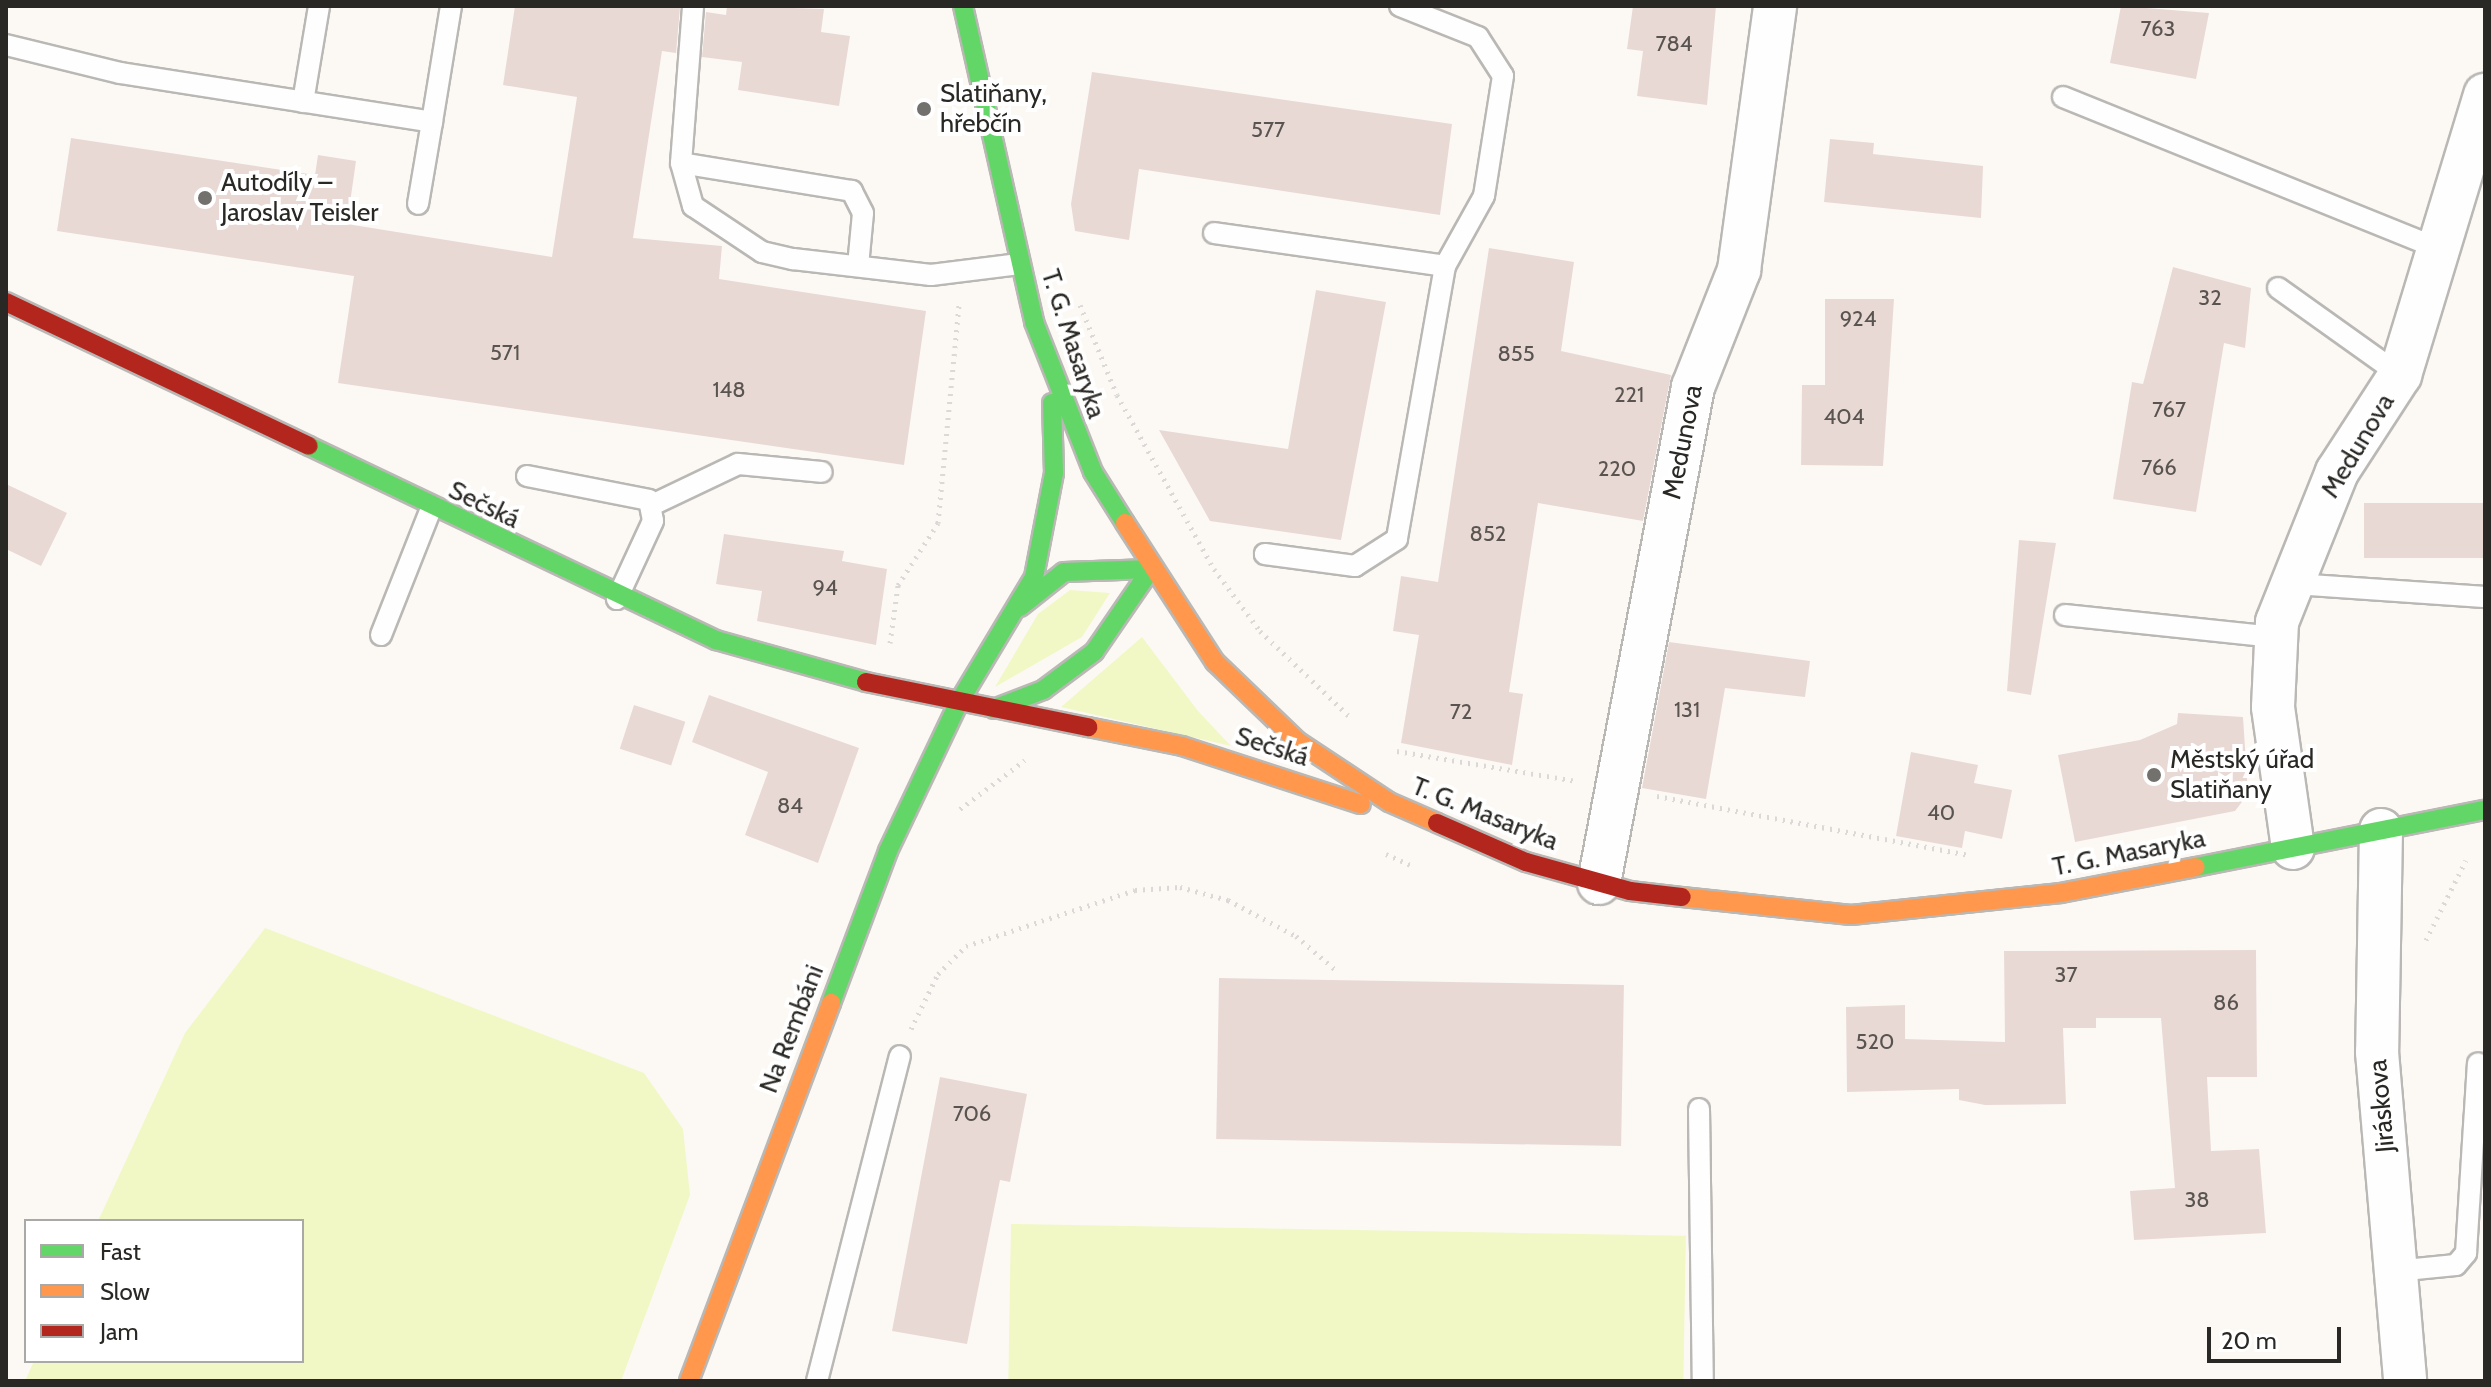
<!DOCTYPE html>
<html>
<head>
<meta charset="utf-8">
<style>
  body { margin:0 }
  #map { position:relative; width:2491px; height:1387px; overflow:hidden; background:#fcf9f5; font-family:Cabin,sans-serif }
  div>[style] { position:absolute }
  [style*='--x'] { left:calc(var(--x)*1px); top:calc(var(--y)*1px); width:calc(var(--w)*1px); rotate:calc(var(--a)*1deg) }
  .green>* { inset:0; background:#f1f8c6; transform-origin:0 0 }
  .building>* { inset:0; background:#e9d9d5; transform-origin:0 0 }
  .path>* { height:5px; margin-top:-2.5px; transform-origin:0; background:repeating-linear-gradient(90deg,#dad9d7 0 2px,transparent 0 8px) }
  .roads { filter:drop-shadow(2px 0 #bab8b5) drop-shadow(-2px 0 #bab8b5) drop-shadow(0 2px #bab8b5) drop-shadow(0 -2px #bab8b5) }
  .lane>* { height:20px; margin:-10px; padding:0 10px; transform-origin:10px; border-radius:10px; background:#fffefe }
  .street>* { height:42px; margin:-21px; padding:0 21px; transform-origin:21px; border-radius:21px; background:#fffefe }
  .fast>* { height:18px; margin:-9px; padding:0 9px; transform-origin:9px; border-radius:9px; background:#63d668 }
  .slow>* { height:18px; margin:-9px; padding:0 9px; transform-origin:9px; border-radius:9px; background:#ff974d }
  .jam>* { height:18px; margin:-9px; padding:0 9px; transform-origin:9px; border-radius:9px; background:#b3261e }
  .dots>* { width:22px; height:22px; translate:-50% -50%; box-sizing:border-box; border:4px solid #fff; border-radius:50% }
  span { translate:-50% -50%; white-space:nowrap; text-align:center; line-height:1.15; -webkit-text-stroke:8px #fff; paint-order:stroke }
  .number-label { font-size:22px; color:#595450 }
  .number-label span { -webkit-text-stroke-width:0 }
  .poi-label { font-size:26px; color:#292824 }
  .left { translate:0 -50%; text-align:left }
  .street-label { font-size:26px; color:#292824 }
  .frame { position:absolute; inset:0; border:8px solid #292824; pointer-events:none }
  .legend { position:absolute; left:24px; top:1219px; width:280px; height:144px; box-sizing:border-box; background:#fff; border:2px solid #a9a9a7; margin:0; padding:10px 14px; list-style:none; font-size:24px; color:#292824 }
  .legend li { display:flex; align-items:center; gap:16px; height:40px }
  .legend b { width:40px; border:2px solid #a9a9a7 }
  .scale { position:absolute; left:2207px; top:1327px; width:134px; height:36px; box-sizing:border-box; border:4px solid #292824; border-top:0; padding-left:10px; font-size:24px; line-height:28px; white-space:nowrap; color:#292824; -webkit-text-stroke:6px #fff; paint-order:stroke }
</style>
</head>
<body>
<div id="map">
  <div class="green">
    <i style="clip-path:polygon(1070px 590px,1110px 593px,1082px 637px,995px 687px,1038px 614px)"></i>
    <i style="clip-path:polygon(1142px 637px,1198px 711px,1231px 746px,1061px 707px)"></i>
    <i style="clip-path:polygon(265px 928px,644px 1073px,683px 1129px,690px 1195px,621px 1381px,25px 1381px,34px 1361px,302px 1361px,302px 1221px,98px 1221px,185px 1033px)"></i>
    <i style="left:1011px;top:1224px;width:675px;height:157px;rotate:1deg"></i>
  </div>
  <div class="building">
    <i style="clip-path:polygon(515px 6px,680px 8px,676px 53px,662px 51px,633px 238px,722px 246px,719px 279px,926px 311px,904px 465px,338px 383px,354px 276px,57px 231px,71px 138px,315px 175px,318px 155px,356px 161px,347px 224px,552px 257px,577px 97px,503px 85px)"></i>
    <i style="clip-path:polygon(727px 6px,824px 9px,821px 32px,850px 36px,839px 106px,738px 90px,742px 62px,702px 57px,706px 12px,726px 15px)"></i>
    <i style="clip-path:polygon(1633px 6px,1716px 6px,1707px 105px,1637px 96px,1643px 51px,1627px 49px)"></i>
    <i style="clip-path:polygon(2121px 6px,2209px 13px,2196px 79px,2110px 63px)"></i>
    <i style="clip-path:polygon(1092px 72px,1452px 124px,1440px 215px,1139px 169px,1129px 240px,1075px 231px,1071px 204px)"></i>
    <i style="clip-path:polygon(1830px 139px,1874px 143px,1873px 154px,1983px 166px,1981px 218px,1824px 202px)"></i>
    <i style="clip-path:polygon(1489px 248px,1574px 262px,1561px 351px,1671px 375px,1643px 521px,1538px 503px,1509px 692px,1523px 694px,1512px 765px,1401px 743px,1419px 635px,1393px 631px,1401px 576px,1438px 582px)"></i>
    <i style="clip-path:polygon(2173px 267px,2251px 288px,2245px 348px,2224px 343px,2196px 512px,2113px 499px,2132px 382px,2143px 384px)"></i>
    <i style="clip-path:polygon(1316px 290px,1386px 302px,1341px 540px,1210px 521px,1159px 430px,1288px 449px)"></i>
    <i style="clip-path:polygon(1825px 299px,1894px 299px,1883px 466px,1801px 465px,1802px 385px,1825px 385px)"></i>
    <i style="clip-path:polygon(6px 484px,67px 513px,41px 566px,6px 549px)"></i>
    <i style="left:2364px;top:503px;width:121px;height:55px"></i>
    <i style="clip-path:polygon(724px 534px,844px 551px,842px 561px,887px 569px,876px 645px,757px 621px,762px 591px,716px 584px)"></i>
    <i style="clip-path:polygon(2019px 540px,2056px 543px,2031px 695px,2007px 691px)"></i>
    <i style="clip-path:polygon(1669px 642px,1810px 661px,1805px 697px,1725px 688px,1706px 799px,1642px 788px)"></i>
    <i style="clip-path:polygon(709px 695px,859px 748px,818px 863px,745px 835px,768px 772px,692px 742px)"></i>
    <i style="left:634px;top:705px;width:54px;height:46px;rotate:18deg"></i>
    <i style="clip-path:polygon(2178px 713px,2243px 717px,2248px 794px,2235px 811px,2075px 842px,2058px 755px,2140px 740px,2177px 724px)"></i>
    <i style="clip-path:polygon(1911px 752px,1978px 765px,1974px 783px,2012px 790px,2002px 839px,1965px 831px,1962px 848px,1896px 836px)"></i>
    <i style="clip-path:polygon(2256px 950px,2257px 1077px,2207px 1077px,2211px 1151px,2259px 1149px,2266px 1233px,2134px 1240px,2130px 1191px,2175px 1188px,2161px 1018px,2096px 1018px,2096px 1028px,2063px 1028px,2066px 1104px,1985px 1105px,1959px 1100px,1959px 1089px,1847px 1092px,1846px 1007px,1905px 1005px,1905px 1039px,2005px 1042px,2004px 951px)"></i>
    <i style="left:1219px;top:978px;width:405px;height:161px;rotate:1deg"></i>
    <i style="clip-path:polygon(940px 1077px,1027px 1094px,1010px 1182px,1000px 1180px,967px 1344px,892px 1331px)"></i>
  </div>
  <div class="path">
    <i style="--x:1080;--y:305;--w:97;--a:67.7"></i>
    <i style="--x:1117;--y:395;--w:199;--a:60.9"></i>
    <i style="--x:1214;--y:569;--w:77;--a:53.4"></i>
    <i style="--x:1260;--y:631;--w:124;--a:43.7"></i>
    <i style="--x:890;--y:643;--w:59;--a:-82.1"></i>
    <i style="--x:898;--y:585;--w:74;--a:-57.2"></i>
    <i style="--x:938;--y:523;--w:220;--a:-84.5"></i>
    <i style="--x:1397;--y:751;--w:181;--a:9.5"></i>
    <i style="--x:1657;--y:796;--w:319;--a:10.7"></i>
    <i style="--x:960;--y:809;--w:81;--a:-37"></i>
    <i style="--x:1386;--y:854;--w:30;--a:24"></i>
    <i style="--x:2426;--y:940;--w:89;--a:-63.4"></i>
    <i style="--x:911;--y:1029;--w:61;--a:-63.9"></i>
    <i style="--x:938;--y:974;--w:40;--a:-45"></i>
    <i style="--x:966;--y:946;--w:178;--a:-18.3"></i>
    <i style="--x:1135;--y:890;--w:45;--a:-3.8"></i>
    <i style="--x:1180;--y:887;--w:50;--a:15.2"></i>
    <i style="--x:1228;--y:900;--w:77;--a:27.9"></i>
    <i style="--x:1296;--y:936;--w:54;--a:40.5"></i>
  </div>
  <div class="roads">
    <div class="lane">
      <i style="--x:1400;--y:6;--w:84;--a:21.7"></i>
      <i style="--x:1478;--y:37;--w:46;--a:57.3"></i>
      <i style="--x:1503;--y:76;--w:121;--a:99"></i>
      <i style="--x:1484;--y:196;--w:80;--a:119.1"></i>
      <i style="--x:6;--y:45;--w:117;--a:13.8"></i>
      <i style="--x:120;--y:73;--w:316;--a:8.9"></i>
      <i style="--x:432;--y:122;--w:83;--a:99.7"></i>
      <i style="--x:2063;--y:97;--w:406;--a:22"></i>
      <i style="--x:303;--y:102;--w:97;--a:-80.5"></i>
      <i style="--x:432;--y:122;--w:118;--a:-80.7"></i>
      <i style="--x:681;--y:163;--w:157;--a:-85.6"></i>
      <i style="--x:1214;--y:233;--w:233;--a:8.1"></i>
      <i style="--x:1445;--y:266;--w:277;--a:100"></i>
      <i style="--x:1397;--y:539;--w:50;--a:147.3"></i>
      <i style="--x:1355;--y:566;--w:91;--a:-172.4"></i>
      <i style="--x:858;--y:266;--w:53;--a:-84.6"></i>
      <i style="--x:863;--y:213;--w:25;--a:-117"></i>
      <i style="--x:852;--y:191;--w:173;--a:-170.7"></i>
      <i style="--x:681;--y:163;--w:45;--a:74.4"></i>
      <i style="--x:693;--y:206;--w:83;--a:33.7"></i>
      <i style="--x:762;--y:252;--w:32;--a:13"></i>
      <i style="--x:793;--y:259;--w:139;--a:6.6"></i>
      <i style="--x:931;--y:275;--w:89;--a:-7.1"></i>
      <i style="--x:2278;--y:288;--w:150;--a:35.5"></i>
      <i style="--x:527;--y:476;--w:124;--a:11.1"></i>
      <i style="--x:649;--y:500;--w:21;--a:79"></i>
      <i style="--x:653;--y:521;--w:86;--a:114.8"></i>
      <i style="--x:652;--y:505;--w:95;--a:-25.5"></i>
      <i style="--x:738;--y:464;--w:84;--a:5.4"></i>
      <i style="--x:2294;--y:584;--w:191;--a:3.9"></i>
      <i style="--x:2065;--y:615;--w:210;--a:6"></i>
      <i style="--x:381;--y:635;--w:136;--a:-68.4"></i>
      <i style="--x:1699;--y:1109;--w:272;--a:89.2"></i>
      <i style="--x:2395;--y:1271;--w:61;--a:-5.6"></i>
      <i style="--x:2456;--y:1265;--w:16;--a:-50"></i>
      <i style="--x:2466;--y:1253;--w:190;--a:-86.4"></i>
      <i style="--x:817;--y:1381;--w:335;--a:-75.7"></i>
    </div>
    <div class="street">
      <i style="--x:2381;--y:830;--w:222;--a:91"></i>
      <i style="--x:2377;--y:1052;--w:330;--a:85.1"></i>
      <i style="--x:2293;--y:848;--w:142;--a:-98.1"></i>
      <i style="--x:2273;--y:707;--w:85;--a:-87.3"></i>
      <i style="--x:2277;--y:622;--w:162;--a:-68.2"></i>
      <i style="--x:2337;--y:472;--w:116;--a:-57"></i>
      <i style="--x:2400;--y:375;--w:293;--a:-73.1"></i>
      <i style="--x:1599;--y:883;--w:505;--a:-79.27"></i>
      <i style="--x:1693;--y:387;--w:126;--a:-68.5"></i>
      <i style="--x:1739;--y:270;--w:266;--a:-82.2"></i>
    </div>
    <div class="fast">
      <i style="--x:963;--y:6;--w:324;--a:77.3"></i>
      <i style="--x:1034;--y:322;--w:161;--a:68.5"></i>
      <i style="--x:1093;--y:472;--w:60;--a:57.9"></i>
      <i style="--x:309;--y:446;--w:451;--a:25.5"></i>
      <i style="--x:716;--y:640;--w:156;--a:15.6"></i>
      <i style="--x:1020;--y:607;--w:56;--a:-38.5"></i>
      <i style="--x:1064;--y:572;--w:87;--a:-2"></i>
      <i style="--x:994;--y:709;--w:53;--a:-21.2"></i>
      <i style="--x:1043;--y:690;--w:64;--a:-36.7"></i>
      <i style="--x:1094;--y:652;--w:101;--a:-55.5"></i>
      <i style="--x:2196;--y:867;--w:295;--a:-11.2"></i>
      <i style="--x:831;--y:1003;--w:162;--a:-69.4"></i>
      <i style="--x:888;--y:851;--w:165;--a:-64.5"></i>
      <i style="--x:959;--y:702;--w:146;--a:-59"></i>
      <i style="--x:1034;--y:577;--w:106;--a:-79.1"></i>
      <i style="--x:1054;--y:473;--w:70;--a:-91.6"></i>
    </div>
    <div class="slow">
      <i style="--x:1125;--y:523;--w:166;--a:57.1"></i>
      <i style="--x:1215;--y:662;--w:114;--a:43.9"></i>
      <i style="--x:1297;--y:741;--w:110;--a:33.5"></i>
      <i style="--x:1389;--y:802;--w:52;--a:23.6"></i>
      <i style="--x:1088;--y:727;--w:96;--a:11.4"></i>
      <i style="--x:1182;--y:746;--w:188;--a:18"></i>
      <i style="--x:1682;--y:897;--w:170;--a:6.1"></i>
      <i style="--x:1851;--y:915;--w:211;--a:-6"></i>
      <i style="--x:2061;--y:893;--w:137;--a:-10.9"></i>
      <i style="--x:689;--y:1381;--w:404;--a:-69.4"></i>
    </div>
    <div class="jam">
      <i style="--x:6;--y:302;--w:335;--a:25.4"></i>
      <i style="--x:866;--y:682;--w:227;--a:11.5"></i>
      <i style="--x:1437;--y:823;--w:97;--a:23.7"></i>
      <i style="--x:1526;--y:862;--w:108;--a:15.6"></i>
      <i style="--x:1630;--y:891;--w:52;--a:6.6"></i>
    </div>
  </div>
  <div class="dots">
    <i style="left:924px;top:109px;background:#73716d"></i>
    <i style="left:205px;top:198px;background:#73716d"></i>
    <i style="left:2154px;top:775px;background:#73716d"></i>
  </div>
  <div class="number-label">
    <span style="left:2158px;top:29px">763</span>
    <span style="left:1674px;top:44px">784</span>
    <span style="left:1268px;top:130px">577</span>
    <span style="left:2210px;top:298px">32</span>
    <span style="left:1858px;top:319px">924</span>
    <span style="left:505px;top:353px">571</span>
    <span style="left:1516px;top:354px">855</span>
    <span style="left:729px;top:390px">148</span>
    <span style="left:1629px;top:395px">221</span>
    <span style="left:2169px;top:410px">767</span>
    <span style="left:1844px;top:417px">404</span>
    <span style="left:2159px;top:468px">766</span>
    <span style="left:1617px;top:469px">220</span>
    <span style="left:1488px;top:534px">852</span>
    <span style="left:825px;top:588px">94</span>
    <span style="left:1687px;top:710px">131</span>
    <span style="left:1461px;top:712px">72</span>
    <span style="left:790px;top:806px">84</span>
    <span style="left:1941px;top:813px">40</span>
    <span style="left:2066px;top:975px">37</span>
    <span style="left:2226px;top:1003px">86</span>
    <span style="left:1875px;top:1042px">520</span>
    <span style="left:972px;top:1114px">706</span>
    <span style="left:2197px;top:1200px">38</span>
  </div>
  <div class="poi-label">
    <span class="left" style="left:940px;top:109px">Slatiňany,<br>hřebčín</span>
    <span class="left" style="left:221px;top:198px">Autodíly –<br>Jaroslav Teisler</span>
    <span class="left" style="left:2170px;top:775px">Městský úřad<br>Slatiňany</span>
  </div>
  <div class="street-label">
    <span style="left:1073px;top:344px;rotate:72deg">T. G. Masaryka</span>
    <span style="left:1683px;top:442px;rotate:-79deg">Medunova</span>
    <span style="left:2358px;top:446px;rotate:-59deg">Medunova</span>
    <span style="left:484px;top:505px;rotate:26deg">Sečská</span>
    <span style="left:1272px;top:747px;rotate:18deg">Sečská</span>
    <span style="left:1485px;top:814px;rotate:22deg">T. G. Masaryka</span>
    <span style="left:2129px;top:853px;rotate:-11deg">T. G. Masaryka</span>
    <span style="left:792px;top:1029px;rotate:-69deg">Na Rembáni</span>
    <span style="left:2382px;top:1106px;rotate:-95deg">Jiráskova</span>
  </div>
  <div class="frame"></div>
  <ul class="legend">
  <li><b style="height:10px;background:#63d668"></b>Fast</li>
  <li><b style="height:10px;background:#ff974d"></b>Slow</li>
  <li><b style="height:10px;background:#b3261e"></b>Jam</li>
  </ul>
  <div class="scale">20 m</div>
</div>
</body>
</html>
